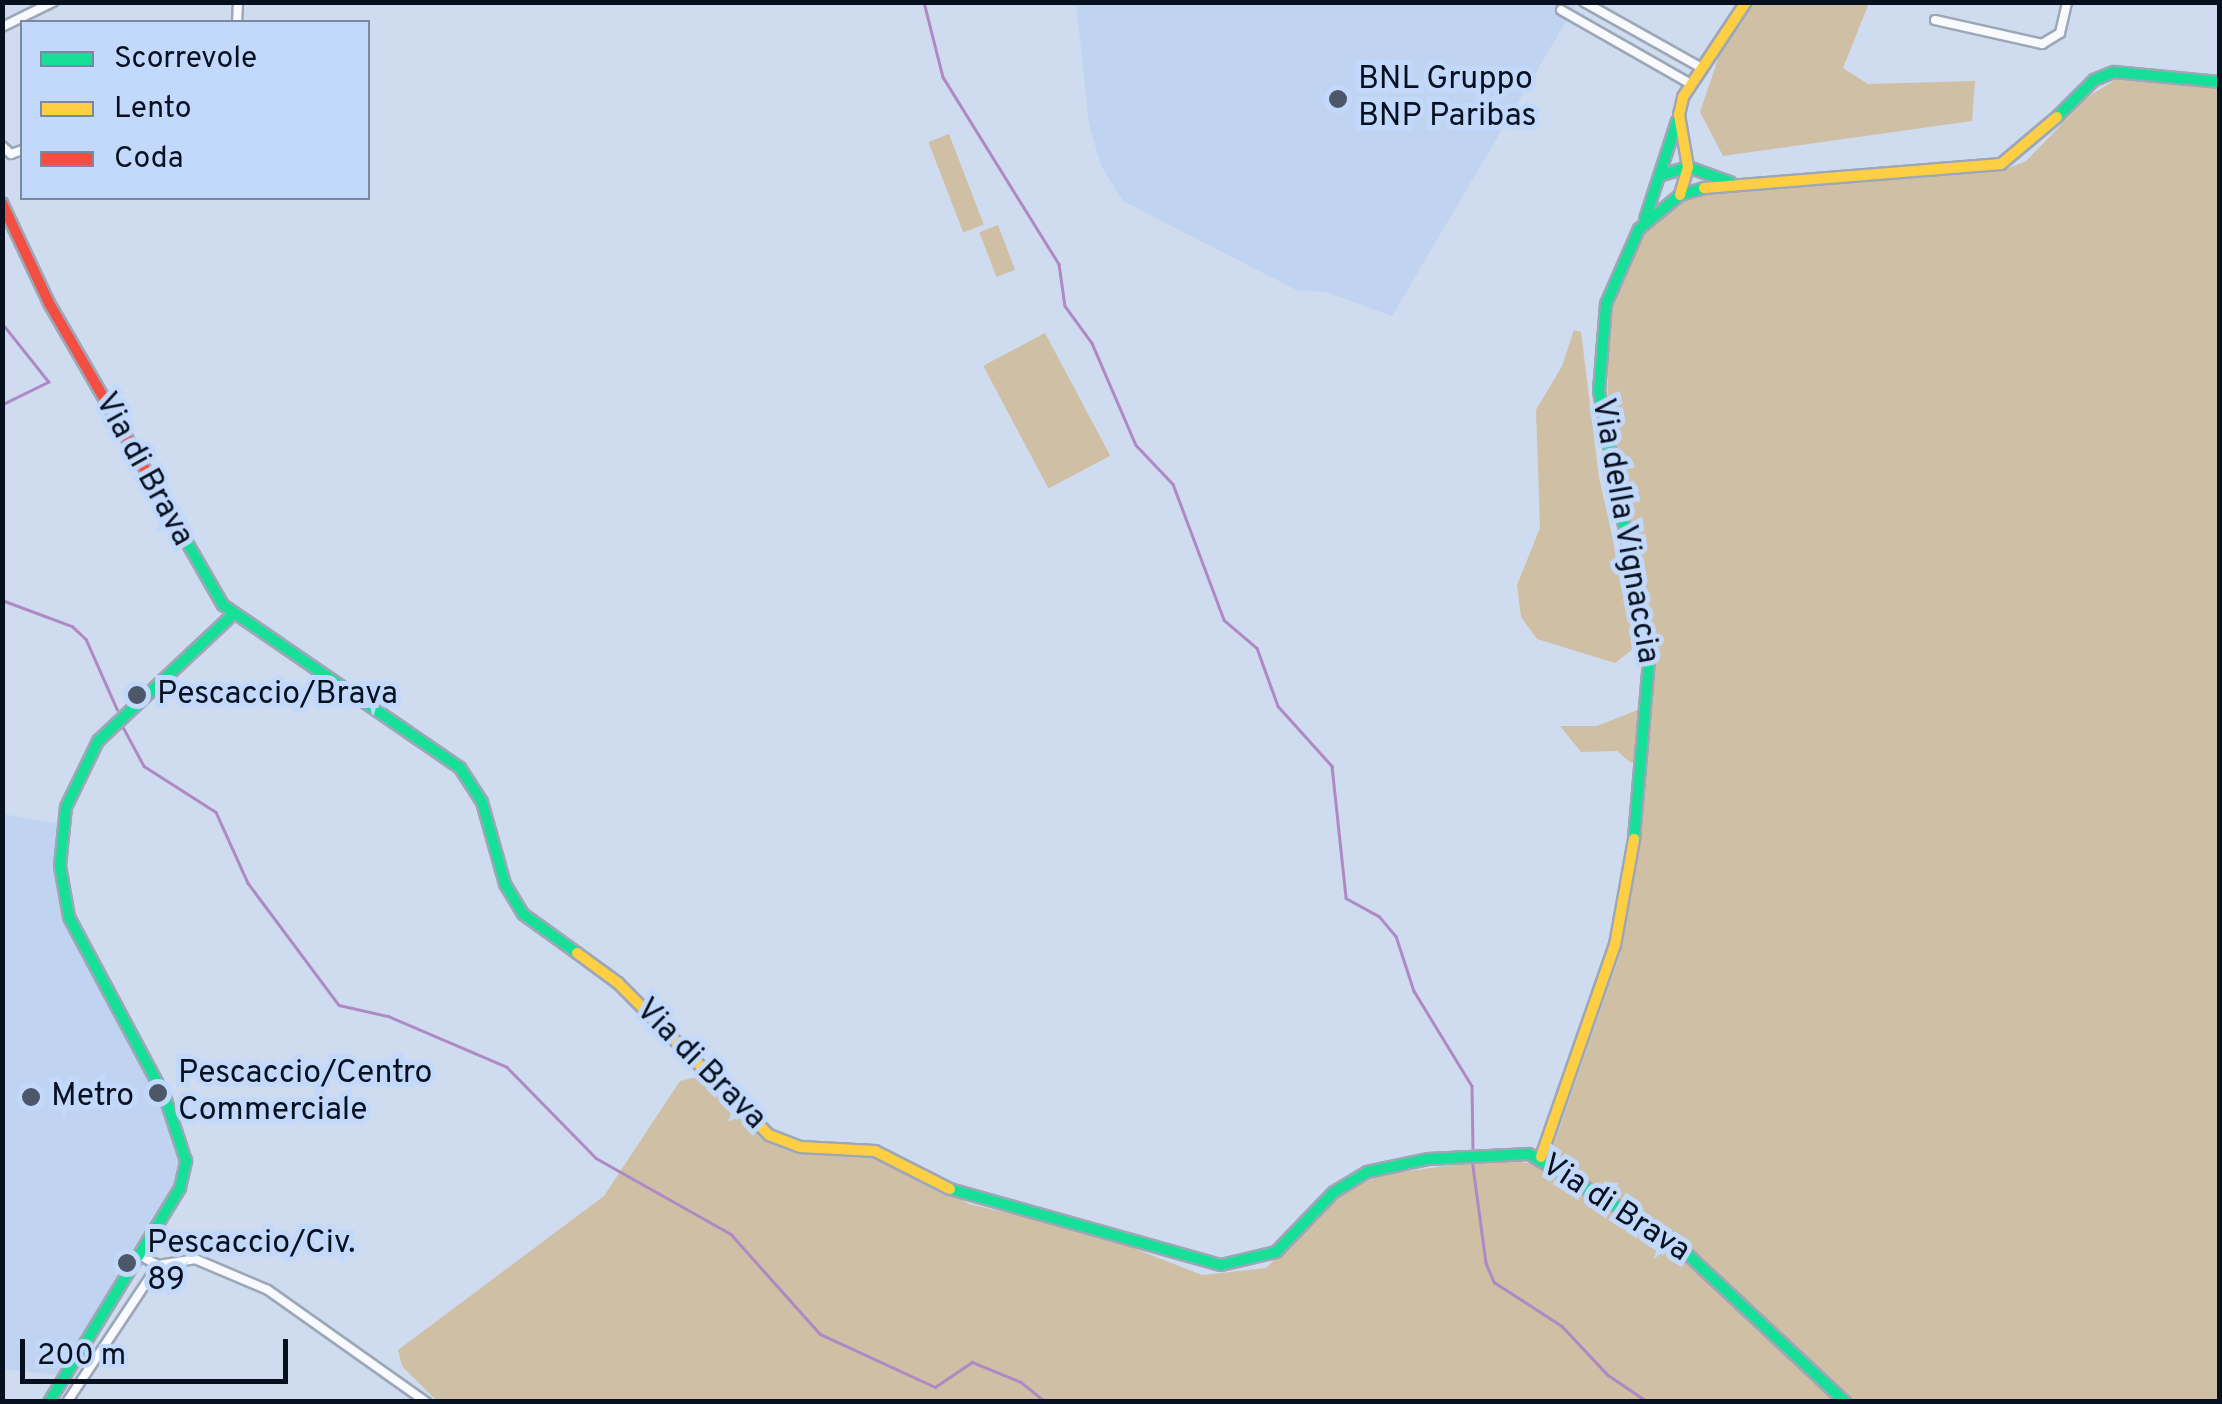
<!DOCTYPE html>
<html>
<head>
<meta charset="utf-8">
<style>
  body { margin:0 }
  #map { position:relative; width:2222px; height:1404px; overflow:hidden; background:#cfdcef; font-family:Overpass,sans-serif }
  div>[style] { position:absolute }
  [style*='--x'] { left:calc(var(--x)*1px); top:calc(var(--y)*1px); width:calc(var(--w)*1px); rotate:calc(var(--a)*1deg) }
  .built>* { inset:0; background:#c0d4f2 }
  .green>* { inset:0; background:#cfbfa5; transform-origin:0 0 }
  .stream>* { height:2.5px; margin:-1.25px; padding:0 1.25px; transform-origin:1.25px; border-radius:1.25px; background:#af89c4 }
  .roads { filter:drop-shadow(2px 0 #9ca7b7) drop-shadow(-2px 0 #9ca7b7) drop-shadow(0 2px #9ca7b7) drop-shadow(0 -2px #9ca7b7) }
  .street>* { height:8px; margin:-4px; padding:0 4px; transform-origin:4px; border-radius:4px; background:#f8fafd }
  .fast>* { height:10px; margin:-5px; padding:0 5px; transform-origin:5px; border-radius:5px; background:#16e098 }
  .slow>* { height:10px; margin:-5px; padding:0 5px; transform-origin:5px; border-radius:5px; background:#ffcf43 }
  .jam>* { height:10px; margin:-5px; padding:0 5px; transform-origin:5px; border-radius:5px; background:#f24e42 }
  .dots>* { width:28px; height:28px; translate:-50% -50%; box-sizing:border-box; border:5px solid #c2d9fc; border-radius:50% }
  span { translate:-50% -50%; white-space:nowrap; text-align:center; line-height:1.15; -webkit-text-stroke:10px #c2d9fc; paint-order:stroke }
  .poi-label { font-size:32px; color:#06101e }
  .left { translate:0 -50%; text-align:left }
  .street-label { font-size:32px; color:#06101e }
  .frame { position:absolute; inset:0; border:5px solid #06101e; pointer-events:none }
  .legend { position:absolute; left:20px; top:20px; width:350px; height:180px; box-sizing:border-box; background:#c2d9fc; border:2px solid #7789a3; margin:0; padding:12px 18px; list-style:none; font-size:30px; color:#06101e }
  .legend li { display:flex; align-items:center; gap:20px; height:50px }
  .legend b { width:50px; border:2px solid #7789a3 }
  .scale { position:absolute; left:20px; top:1339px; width:268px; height:45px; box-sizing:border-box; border:5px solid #06101e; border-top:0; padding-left:12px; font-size:30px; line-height:35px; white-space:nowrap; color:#06101e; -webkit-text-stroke:8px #c2d9fc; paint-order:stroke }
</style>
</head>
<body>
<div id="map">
  <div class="built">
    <i style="clip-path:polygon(1076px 3px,1577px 3px,1392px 316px,1326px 292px,1296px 290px,1123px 201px,1101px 166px,1089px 124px)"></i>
    <i style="clip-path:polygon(2px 814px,63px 824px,60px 858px,78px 936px,177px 1122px,184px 1175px,65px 1376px,3px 1369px)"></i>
  </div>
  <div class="green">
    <i style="clip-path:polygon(1755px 3px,1869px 3px,1843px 68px,1868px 84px,1975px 81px,1972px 121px,1723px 156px,1700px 112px,1719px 56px)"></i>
    <i style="clip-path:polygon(2117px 79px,2219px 89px,2219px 1401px,438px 1402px,402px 1366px,398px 1350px,604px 1196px,680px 1081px,701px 1076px,788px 1150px,883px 1159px,969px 1204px,1092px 1232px,1202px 1275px,1266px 1268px,1343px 1193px,1381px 1175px,1501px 1158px,1546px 1167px,1619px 957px,1642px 830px,1654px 669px,1607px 432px,1609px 298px,1652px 219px,1671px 205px,1710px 190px,2002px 171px,2026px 161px,2089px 96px)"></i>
    <i style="left:949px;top:134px;width:97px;height:22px;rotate:69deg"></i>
    <i style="left:998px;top:225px;width:48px;height:20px;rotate:69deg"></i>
    <i style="clip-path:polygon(1574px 330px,1581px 332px,1599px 477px,1637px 646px,1615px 663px,1537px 639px,1521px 617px,1517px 585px,1540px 528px,1536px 410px,1562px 366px)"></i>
    <i style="left:1045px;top:333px;width:139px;height:70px;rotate:62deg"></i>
    <i style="clip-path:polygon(1645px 707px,1639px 759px,1631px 763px,1617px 751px,1581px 752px,1560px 726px,1597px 726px)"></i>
  </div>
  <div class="stream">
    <i style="--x:924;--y:2;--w:77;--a:75.8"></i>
    <i style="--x:943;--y:77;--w:220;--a:58.2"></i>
    <i style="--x:1059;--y:264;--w:42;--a:81.9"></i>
    <i style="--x:1065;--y:306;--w:46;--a:53.9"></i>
    <i style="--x:1092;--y:343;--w:111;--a:66.7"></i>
    <i style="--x:1136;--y:445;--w:54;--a:46.5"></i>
    <i style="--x:1173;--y:484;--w:145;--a:69.4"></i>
    <i style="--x:1224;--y:620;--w:43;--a:40.3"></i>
    <i style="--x:1257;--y:648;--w:62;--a:70.1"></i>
    <i style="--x:1278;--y:706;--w:81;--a:48"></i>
    <i style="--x:1332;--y:766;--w:133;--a:83.9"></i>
    <i style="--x:1346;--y:898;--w:38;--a:29"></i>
    <i style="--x:1379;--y:916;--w:26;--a:50"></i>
    <i style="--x:1396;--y:936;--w:58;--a:71.9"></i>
    <i style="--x:1414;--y:991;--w:111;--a:58.6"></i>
    <i style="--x:1472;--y:1086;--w:65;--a:89.1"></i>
    <i style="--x:2;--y:323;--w:75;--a:51.5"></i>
    <i style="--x:49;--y:382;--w:52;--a:153.9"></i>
    <i style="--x:2;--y:600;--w:75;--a:20.4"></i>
    <i style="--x:72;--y:626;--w:19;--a:43"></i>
    <i style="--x:86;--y:639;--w:77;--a:66.1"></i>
    <i style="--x:123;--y:727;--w:44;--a:61.7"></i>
    <i style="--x:144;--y:766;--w:85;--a:32.6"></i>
    <i style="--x:216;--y:812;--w:78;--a:65.7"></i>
    <i style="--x:248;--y:883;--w:152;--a:53.3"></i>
    <i style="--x:339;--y:1005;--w:50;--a:12.7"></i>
    <i style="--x:388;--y:1016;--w:129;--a:23.2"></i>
    <i style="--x:507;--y:1067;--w:127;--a:45.6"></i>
    <i style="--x:596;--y:1158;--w:155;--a:29.4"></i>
    <i style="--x:731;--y:1234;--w:134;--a:48.3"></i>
    <i style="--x:820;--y:1334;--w:127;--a:24.7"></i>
    <i style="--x:935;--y:1387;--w:45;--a:-34"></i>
    <i style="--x:972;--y:1362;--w:53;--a:22.2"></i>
    <i style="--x:1021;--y:1382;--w:32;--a:39"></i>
    <i style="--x:1472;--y:1159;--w:105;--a:82.3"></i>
    <i style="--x:1486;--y:1263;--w:21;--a:67"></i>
    <i style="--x:1494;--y:1282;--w:81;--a:32.9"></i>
    <i style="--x:1562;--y:1326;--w:67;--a:46.8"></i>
    <i style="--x:1608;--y:1375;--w:48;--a:34"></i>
  </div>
  <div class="roads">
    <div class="street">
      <i style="--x:1584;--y:2;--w:133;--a:29.3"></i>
      <i style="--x:1561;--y:10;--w:147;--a:29.7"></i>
      <i style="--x:1935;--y:20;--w:110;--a:12.6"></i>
      <i style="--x:2042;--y:44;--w:21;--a:-31"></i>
      <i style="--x:2060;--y:33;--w:32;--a:-77"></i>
      <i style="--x:237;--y:22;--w:20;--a:-87"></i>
      <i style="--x:2;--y:27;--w:57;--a:-26.1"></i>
      <i style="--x:2;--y:146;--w:12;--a:42"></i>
      <i style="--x:11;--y:154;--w:12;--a:-20"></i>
      <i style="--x:139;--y:1255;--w:21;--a:28"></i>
      <i style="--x:158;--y:1265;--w:37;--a:-9"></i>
      <i style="--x:195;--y:1259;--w:79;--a:23"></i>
      <i style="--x:268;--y:1290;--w:194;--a:35.3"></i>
      <i style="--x:67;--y:1402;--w:164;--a:-56.4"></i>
    </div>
    <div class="fast">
      <i style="--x:2057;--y:117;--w:52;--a:-45"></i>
      <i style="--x:2094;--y:80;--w:22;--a:-22"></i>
      <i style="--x:2114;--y:72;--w:106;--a:5.4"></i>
      <i style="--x:1662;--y:175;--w:27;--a:-17"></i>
      <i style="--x:1688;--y:167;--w:45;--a:19.7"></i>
      <i style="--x:1645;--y:219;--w:103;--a:-71.9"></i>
      <i style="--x:153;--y:483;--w:141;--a:60.2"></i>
      <i style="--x:223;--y:605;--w:288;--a:34.5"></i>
      <i style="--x:460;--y:768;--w:40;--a:57.1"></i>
      <i style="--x:482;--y:802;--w:85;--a:74.3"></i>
      <i style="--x:505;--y:884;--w:35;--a:59"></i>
      <i style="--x:523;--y:914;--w:67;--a:35.8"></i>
      <i style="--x:1634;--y:839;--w:179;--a:-85.2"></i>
      <i style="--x:1649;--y:661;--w:275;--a:-100.5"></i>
      <i style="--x:1599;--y:391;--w:87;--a:-85.4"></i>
      <i style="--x:1606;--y:304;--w:82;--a:-66.3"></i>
      <i style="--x:1639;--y:229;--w:53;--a:-39.7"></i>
      <i style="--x:1680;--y:195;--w:25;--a:-16"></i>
      <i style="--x:950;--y:1189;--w:281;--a:15.7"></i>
      <i style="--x:1221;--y:1265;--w:57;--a:-13.3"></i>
      <i style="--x:1276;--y:1252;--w:83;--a:-46"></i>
      <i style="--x:1334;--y:1192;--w:39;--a:-31"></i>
      <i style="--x:1367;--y:1172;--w:62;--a:-12"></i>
      <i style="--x:1428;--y:1159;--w:101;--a:-2.8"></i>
      <i style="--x:1529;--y:1154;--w:164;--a:30.8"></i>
      <i style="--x:1670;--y:1238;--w:240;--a:43.1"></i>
      <i style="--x:49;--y:1402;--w:251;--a:-58.5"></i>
      <i style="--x:180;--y:1188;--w:28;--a:-77"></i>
      <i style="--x:186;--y:1161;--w:67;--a:-108.2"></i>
      <i style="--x:165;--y:1097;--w:204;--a:-118.1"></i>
      <i style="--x:69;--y:917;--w:52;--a:-100"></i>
      <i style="--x:60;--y:866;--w:59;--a:-84.2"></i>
      <i style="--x:66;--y:807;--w:73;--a:-64.1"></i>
      <i style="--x:98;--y:741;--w:184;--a:-43.2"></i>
    </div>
    <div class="slow">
      <i style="--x:1704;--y:188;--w:298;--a:-4.6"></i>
      <i style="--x:2001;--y:164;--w:73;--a:-40"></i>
      <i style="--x:1680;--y:195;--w:29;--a:-74"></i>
      <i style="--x:1688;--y:167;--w:53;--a:-99.8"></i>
      <i style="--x:1679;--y:115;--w:18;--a:-77"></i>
      <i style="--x:1683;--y:97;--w:114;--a:-56.4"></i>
      <i style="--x:577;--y:953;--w:51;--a:36.2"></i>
      <i style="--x:618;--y:983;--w:214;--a:45.2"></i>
      <i style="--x:769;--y:1135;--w:34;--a:21"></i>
      <i style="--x:801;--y:1147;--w:74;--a:3.1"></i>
      <i style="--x:875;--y:1151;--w:84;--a:26.9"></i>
      <i style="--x:1541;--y:1157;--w:225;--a:-70.8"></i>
      <i style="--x:1615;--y:945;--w:108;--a:-79.8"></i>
    </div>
    <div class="jam">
      <i style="--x:2;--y:203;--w:110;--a:64.8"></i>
      <i style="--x:49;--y:303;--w:208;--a:60"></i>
    </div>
  </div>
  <div class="dots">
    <i style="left:1338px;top:99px;background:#4c5767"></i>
    <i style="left:137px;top:695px;background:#4c5767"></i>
    <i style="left:158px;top:1093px;background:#4c5767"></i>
    <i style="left:31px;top:1097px;background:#4c5767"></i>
    <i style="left:127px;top:1263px;background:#4c5767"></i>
  </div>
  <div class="poi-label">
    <span class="left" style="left:1358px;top:99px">BNL Gruppo<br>BNP Paribas</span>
    <span class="left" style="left:157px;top:695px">Pescaccio/Brava</span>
    <span class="left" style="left:178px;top:1093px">Pescaccio/Centro<br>Commerciale</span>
    <span class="left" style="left:51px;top:1097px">Metro</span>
    <span class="left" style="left:147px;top:1263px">Pescaccio/Civ.<br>89</span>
  </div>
  <div class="street-label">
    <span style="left:143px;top:470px;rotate:61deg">Via di Brava</span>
    <span style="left:1624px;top:531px;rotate:80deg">Via della Vignaccia</span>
    <span style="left:700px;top:1065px;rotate:45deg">Via di Brava</span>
    <span style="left:1615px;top:1209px;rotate:33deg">Via di Brava</span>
  </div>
  <div class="frame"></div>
  <ul class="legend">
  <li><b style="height:12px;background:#16e098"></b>Scorrevole</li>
  <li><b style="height:12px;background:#ffcf43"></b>Lento</li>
  <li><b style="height:12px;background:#f24e42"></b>Coda</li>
  </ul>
  <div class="scale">200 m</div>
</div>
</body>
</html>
